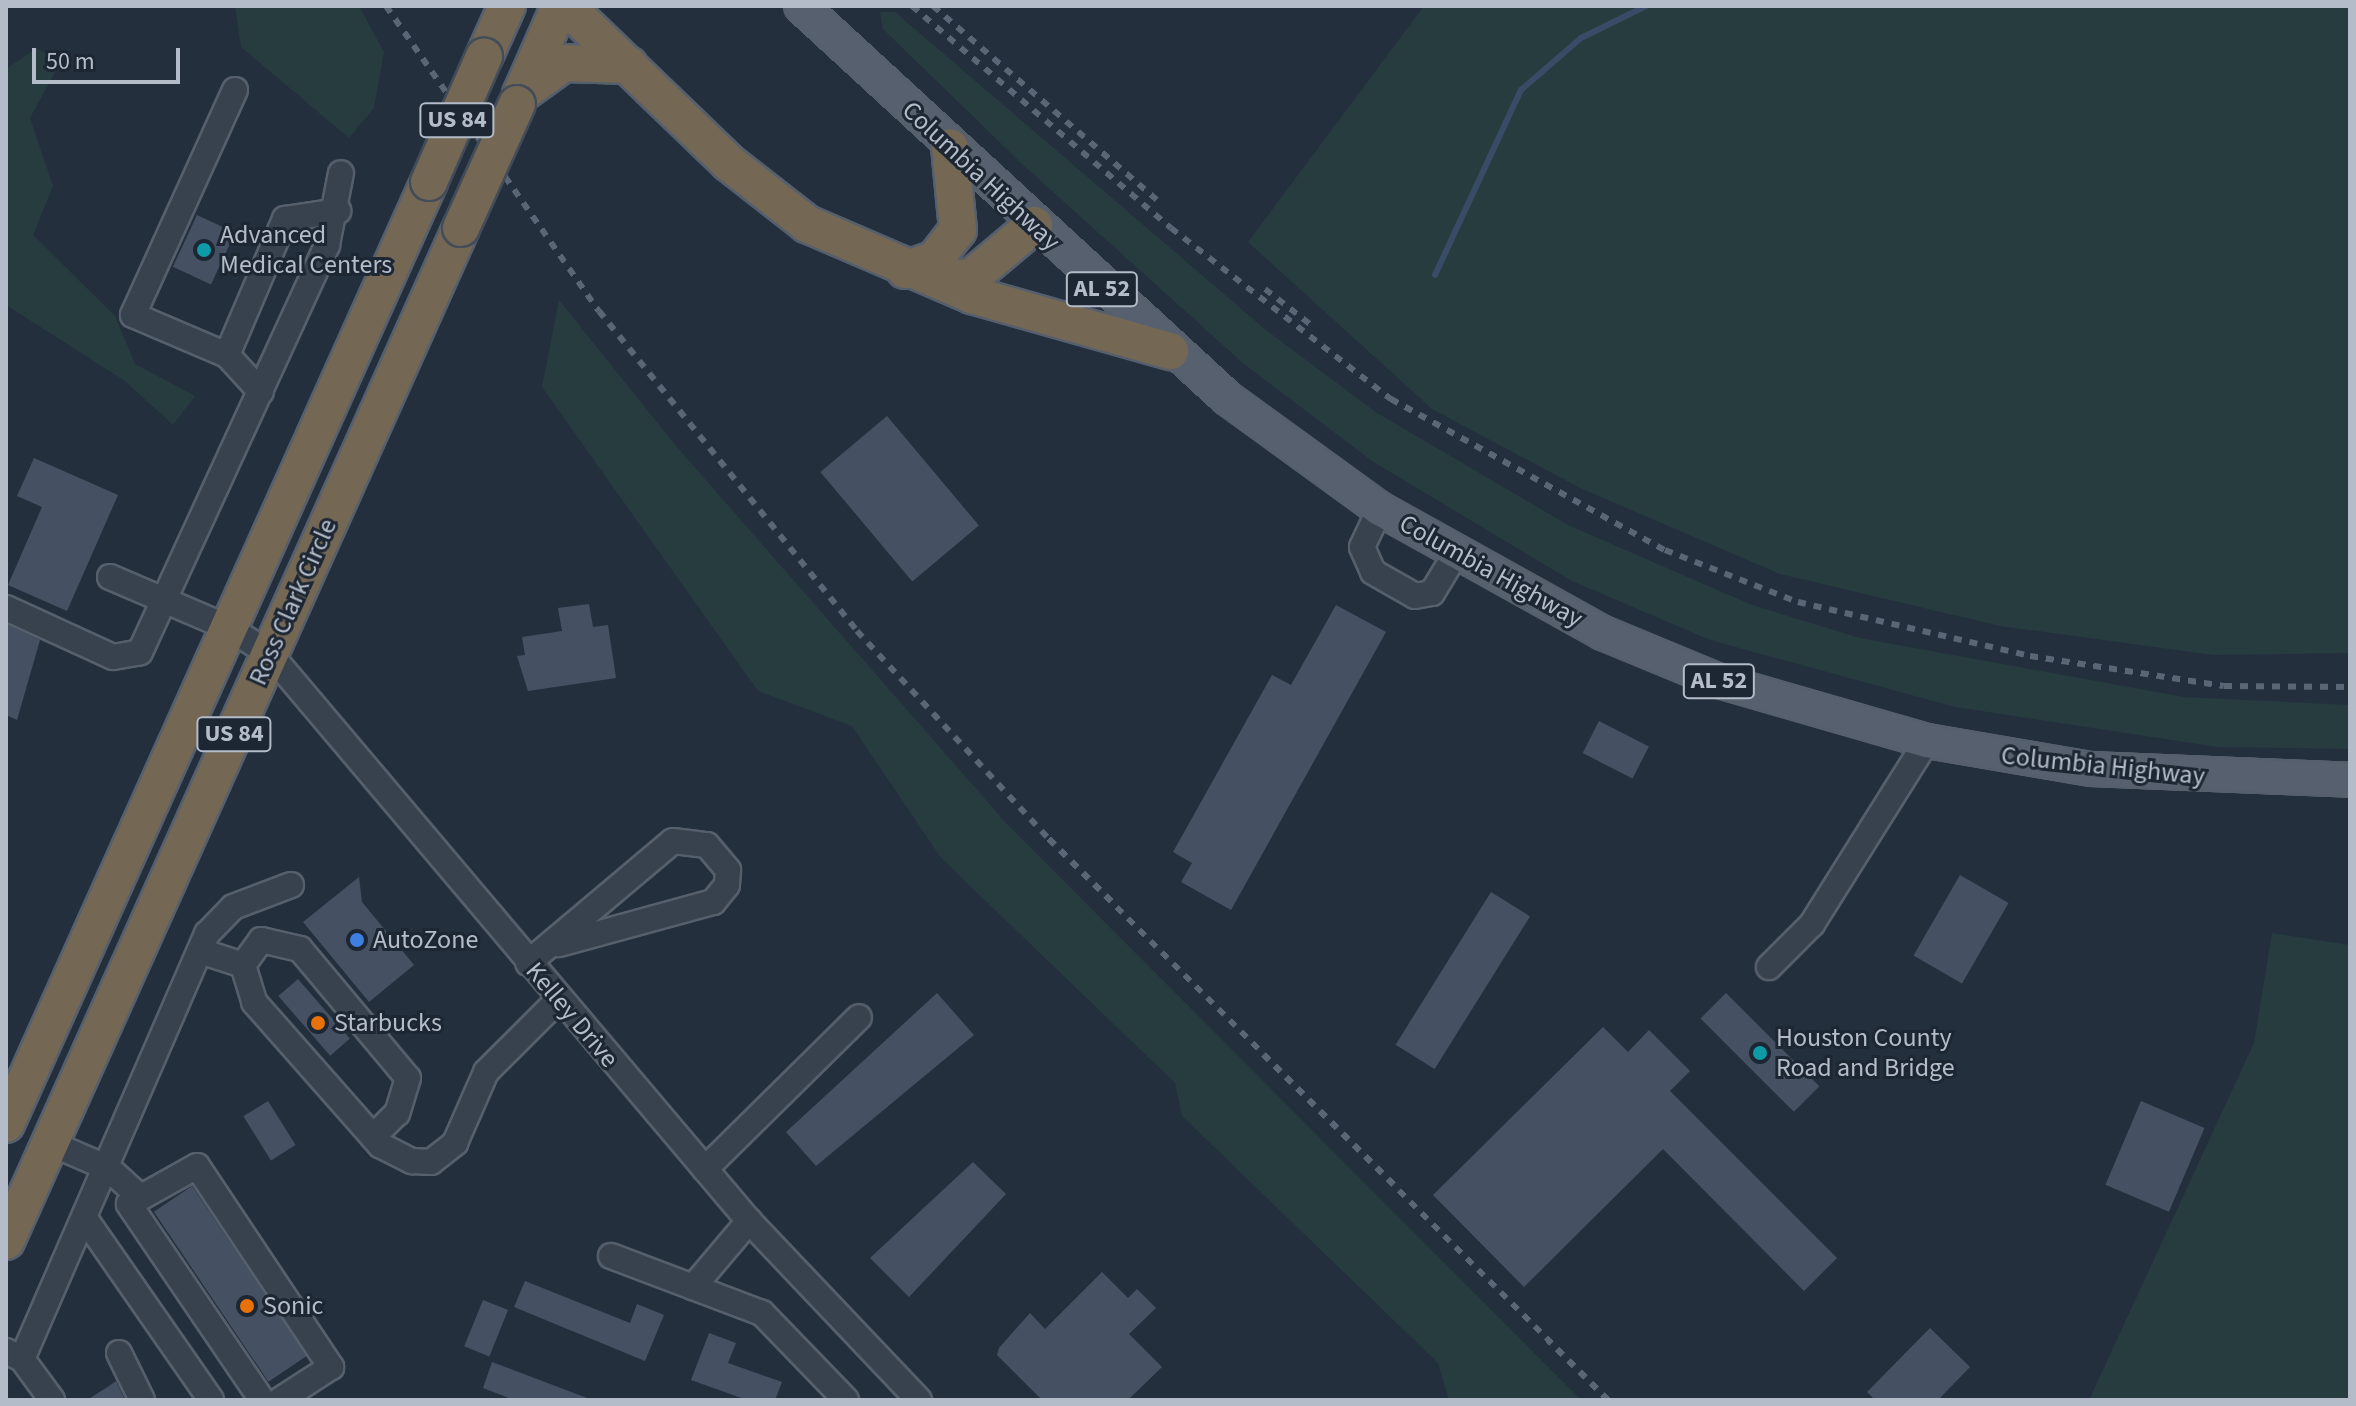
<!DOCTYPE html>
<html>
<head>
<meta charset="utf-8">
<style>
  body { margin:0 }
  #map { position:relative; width:2356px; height:1406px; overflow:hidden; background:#242f3e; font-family:"Source Sans 3",sans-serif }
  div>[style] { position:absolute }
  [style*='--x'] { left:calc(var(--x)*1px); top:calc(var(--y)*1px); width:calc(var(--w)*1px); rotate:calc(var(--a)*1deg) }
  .green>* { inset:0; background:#263c3f }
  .stream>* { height:6px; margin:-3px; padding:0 3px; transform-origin:3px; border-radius:3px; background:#394c67 }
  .building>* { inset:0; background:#455162; transform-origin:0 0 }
  .roads { filter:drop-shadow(2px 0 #565f6c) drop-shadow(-2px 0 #565f6c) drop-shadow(0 2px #565f6c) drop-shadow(0 -2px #565f6c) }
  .minor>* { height:24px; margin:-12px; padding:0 12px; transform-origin:12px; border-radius:12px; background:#38414e }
  .major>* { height:32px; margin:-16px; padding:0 16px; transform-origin:16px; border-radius:16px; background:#56606e }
  .highway>* { height:36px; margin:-18px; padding:0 18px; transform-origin:18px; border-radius:18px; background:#746855 }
  .rail>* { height:6px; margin-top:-3px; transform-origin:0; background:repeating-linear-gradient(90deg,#5a6575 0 8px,transparent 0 16px) }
  .bridges { filter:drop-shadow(2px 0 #434c59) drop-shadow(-2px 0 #434c59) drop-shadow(0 2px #434c59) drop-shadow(0 -2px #434c59) }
  .highway-bridge>* { height:36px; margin:-18px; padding:0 18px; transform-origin:18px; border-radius:18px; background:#746855 }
  .dots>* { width:22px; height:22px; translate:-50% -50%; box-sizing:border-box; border:4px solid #1d2633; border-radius:50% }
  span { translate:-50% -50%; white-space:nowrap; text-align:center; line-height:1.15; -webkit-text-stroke:6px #1d2633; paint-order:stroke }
  .shield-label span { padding:2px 6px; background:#1d2633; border:2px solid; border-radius:6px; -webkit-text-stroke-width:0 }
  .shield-label { font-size:24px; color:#b4bcc9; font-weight:700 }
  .street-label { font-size:26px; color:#b4bcc9 }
  .poi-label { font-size:26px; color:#b4bcc9 }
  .left { translate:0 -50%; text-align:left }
  .frame { position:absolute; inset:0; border:8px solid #b4bcc9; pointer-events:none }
  .scale { position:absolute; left:32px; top:48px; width:148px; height:36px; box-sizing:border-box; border:4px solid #b4bcc9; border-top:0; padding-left:10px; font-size:24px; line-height:28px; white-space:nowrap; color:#b4bcc9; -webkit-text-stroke:6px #1d2633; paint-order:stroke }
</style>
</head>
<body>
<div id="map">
  <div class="green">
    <i style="clip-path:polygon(235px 6px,359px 6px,384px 52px,374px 108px,349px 138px,241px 47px)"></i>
    <i style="clip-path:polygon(1424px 6px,2350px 6px,2350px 653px,2213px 655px,2000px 626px,1780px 574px,1580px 488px,1432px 409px,1248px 242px)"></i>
    <i style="clip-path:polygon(880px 12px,895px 12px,1266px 330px,1377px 413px,1568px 525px,1752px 605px,1860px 638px,2184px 697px,2350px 705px,2350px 749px,2218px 747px,1955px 707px,1710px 640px,1572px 581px,1372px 461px,1244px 364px,1022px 164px,883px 29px)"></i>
    <i style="clip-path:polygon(37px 48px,60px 63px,30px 118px,53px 186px,33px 235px,115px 316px,135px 364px,195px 396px,173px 425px,125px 381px,6px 305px,6px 69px)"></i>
    <i style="clip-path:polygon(559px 300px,676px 446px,1006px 823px,1581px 1400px,1449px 1400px,1438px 1363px,1182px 1116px,1175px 1083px,941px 858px,852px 726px,758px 691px,542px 387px)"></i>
    <i style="clip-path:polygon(2272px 933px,2350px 945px,2350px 1400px,2089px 1400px,2254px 1043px)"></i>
  </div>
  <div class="stream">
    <i style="--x:1435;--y:275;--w:204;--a:-65.1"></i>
    <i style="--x:1521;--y:90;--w:79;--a:-40.9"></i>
    <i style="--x:1581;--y:38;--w:72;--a:-26.2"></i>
  </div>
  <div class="building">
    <i style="left:197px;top:215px;width:42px;height:57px;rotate:25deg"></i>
    <i style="left:887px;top:416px;width:143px;height:87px;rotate:50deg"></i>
    <i style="clip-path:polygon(34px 458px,118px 495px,67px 611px,8px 585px,42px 507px,17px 496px)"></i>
    <i style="clip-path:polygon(589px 604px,593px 627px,608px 625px,616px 678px,528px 691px,517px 656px,525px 655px,522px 637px,562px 631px,558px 608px)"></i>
    <i style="clip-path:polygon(1336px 605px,1386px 632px,1231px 910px,1181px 882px,1192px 863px,1173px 852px,1272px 675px,1291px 685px)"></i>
    <i style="clip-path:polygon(6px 624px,40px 640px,17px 720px,6px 715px)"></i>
    <i style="left:1599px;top:721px;width:56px;height:36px;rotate:27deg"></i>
    <i style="left:1960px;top:875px;width:56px;height:93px;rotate:30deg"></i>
    <i style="clip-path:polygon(359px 877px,362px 902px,414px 965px,369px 1002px,303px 922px)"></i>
    <i style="left:1491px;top:892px;width:46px;height:180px;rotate:32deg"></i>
    <i style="left:298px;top:979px;width:79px;height:26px;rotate:49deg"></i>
    <i style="clip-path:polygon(937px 993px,974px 1035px,816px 1166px,786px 1132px)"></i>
    <i style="left:1726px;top:993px;width:132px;height:36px;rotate:45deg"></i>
    <i style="clip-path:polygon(1603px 1027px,1628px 1052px,1649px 1030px,1690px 1071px,1670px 1091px,1837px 1258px,1804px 1291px,1663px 1149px,1524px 1287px,1433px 1195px)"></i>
    <i style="left:268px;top:1101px;width:52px;height:29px;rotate:58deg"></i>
    <i style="left:2141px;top:1101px;width:69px;height:91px;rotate:23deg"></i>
    <i style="clip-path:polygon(973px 1162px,1006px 1194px,909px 1297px,870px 1258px)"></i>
    <i style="left:192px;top:1186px;width:205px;height:46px;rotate:56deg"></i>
    <i style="clip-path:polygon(1102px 1272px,1128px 1298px,1137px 1289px,1156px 1308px,1129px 1334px,1162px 1367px,1128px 1400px,1042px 1400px,997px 1355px,999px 1348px,1030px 1313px,1045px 1329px)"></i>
    <i style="clip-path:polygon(525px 1281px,630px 1323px,637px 1304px,664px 1315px,645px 1361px,514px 1307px)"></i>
    <i style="left:483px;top:1300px;width:27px;height:50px;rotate:22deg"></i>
    <i style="clip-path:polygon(1930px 1328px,1970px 1367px,1938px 1400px,1875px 1400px,1867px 1392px)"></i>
    <i style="clip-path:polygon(709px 1333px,736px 1343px,728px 1363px,782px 1382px,775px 1400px,747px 1400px,691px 1380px)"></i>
    <i style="clip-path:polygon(492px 1362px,587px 1398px,586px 1400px,514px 1400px,483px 1388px)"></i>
    <i style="clip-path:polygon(116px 1381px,125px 1400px,87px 1400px,109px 1386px)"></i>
  </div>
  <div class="roads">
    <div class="minor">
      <i style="--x:235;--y:90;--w:247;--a:114.4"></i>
      <i style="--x:133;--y:315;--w:102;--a:23.1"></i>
      <i style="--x:227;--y:355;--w:50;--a:47.4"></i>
      <i style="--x:227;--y:355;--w:148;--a:-66.9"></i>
      <i style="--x:285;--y:219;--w:54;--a:-8.6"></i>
      <i style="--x:1380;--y:509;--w:42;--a:115.3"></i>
      <i style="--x:1362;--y:547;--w:27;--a:66"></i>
      <i style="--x:1373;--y:572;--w:48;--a:29.7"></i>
      <i style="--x:1415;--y:596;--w:17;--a:-10"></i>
      <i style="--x:1432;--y:593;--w:44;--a:-58.8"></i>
      <i style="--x:110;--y:577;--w:129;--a:23.2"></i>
      <i style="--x:229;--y:628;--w:49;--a:32.4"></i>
      <i style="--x:270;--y:654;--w:742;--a:49.81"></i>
      <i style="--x:749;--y:1221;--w:247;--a:46.5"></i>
      <i style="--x:6;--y:608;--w:118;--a:24.6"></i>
      <i style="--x:113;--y:657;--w:27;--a:-10"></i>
      <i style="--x:140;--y:652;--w:448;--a:-65.3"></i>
      <i style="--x:327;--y:245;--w:73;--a:-79"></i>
      <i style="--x:200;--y:951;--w:45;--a:18"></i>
      <i style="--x:243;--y:965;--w:39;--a:73"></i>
      <i style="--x:254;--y:1002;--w:191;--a:48.6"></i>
      <i style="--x:380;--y:1145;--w:36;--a:27"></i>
      <i style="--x:412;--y:1161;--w:19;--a:3"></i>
      <i style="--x:431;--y:1162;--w:31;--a:-38"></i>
      <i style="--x:455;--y:1143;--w:77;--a:-66.4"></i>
      <i style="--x:486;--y:1072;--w:103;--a:-45"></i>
      <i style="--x:528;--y:963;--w:189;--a:-40.1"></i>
      <i style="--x:673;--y:841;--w:34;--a:7"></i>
      <i style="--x:707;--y:845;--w:33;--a:50"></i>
      <i style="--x:728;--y:870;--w:15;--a:94"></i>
      <i style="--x:727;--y:885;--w:22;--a:129"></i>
      <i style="--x:713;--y:902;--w:160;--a:164.7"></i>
      <i style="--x:243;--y:965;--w:31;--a:-54"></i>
      <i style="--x:261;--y:940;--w:40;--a:13"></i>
      <i style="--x:300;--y:949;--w:168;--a:50.1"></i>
      <i style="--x:408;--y:1078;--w:37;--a:107"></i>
      <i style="--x:397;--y:1113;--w:34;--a:135"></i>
      <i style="--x:1769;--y:967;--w:61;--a:-45"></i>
      <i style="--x:1812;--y:924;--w:216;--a:-57.9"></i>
      <i style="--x:50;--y:1143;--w:63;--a:23.3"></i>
      <i style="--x:108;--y:1168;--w:43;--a:42.2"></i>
      <i style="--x:705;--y:1169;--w:216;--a:-44.6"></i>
      <i style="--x:86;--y:1220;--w:219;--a:55.2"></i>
      <i style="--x:611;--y:1256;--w:161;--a:20.7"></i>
      <i style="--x:762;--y:1313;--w:121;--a:46"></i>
      <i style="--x:693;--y:1287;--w:87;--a:-49.7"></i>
      <i style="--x:6;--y:1351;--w:18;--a:27"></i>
      <i style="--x:22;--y:1359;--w:464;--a:-66.5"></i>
      <i style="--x:207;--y:934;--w:37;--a:-46"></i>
      <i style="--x:233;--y:907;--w:62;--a:-20.8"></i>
      <i style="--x:119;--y:1353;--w:52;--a:63.9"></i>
      <i style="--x:22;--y:1359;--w:51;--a:53.8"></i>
      <i style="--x:262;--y:1400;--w:237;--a:-124.2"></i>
      <i style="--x:129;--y:1204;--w:78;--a:-29.2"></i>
      <i style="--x:197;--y:1166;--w:242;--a:56.3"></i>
      <i style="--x:331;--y:1367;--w:61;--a:147.1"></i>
    </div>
    <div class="major">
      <i style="--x:801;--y:6;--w:579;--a:42.62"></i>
      <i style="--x:1227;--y:398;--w:189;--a:36"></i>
      <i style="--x:1380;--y:509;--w:255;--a:29.1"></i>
      <i style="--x:1603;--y:633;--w:126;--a:22.5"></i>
      <i style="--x:1719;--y:681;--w:216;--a:16.1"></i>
      <i style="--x:1927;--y:741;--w:166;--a:9.7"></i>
      <i style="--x:2091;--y:769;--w:259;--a:2.4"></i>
    </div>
    <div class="highway">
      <i style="--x:566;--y:6;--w:226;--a:43.9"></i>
      <i style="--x:729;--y:163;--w:99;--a:38"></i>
      <i style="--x:807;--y:224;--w:180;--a:23.3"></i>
      <i style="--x:972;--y:295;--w:206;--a:15.8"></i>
      <i style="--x:484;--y:57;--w:56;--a:-65.7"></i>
      <i style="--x:522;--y:92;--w:94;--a:-66.2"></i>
      <i style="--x:521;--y:94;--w:53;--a:-35.8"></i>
      <i style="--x:564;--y:63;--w:65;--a:1.8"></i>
      <i style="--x:905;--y:270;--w:32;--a:-20"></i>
      <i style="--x:935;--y:259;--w:37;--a:-52"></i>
      <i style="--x:958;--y:230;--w:83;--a:-95.5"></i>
      <i style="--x:936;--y:279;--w:36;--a:-3"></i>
      <i style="--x:972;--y:277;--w:81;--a:-40"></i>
      <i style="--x:6;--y:1124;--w:1033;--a:-65.82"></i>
      <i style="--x:6;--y:1241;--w:1110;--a:-65.81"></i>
    </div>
  </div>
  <div class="rail">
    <i style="--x:386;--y:6;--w:372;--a:55.1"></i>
    <i style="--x:599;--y:311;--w:411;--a:51.1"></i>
    <i style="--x:857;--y:631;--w:283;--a:47.3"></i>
    <i style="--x:1049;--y:839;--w:792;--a:45.1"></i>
    <i style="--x:912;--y:6;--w:341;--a:40.6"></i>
    <i style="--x:1171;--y:228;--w:279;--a:37.9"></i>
    <i style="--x:1391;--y:399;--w:313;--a:28.9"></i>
    <i style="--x:1665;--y:550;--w:143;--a:21.4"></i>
    <i style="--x:1798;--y:602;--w:238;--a:13.1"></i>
    <i style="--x:2030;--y:656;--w:196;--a:8.8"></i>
    <i style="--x:2224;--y:686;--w:126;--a:0.5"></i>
    <i style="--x:933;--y:6;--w:296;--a:40.9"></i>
    <i style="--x:1265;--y:289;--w:57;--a:37.9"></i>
  </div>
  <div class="bridges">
    <div class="highway-bridge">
      <i style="--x:429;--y:182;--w:137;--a:-66.3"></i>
      <i style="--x:461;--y:228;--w:136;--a:-65.7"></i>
    </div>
  </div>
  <div class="dots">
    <i style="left:204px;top:250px;background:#0f9aa8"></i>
    <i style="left:357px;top:940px;background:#3f7fe0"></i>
    <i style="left:318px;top:1023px;background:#e8710a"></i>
    <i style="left:1760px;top:1053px;background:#0f9aa8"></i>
    <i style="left:247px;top:1306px;background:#e8710a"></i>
  </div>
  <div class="shield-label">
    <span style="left:457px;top:120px">US 84</span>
    <span style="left:1102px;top:289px">AL 52</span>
    <span style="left:1719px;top:681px">AL 52</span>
    <span style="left:234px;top:734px">US 84</span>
  </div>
  <div class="street-label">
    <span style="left:981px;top:176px;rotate:43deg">Columbia Highway</span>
    <span style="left:1491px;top:571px;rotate:29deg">Columbia Highway</span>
    <span style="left:293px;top:602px;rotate:-66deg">Ross Clark Circle</span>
    <span style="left:2103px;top:766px;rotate:6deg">Columbia Highway</span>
    <span style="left:572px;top:1015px;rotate:50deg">Kelley Drive</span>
  </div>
  <div class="poi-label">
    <span class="left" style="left:220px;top:250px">Advanced<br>Medical Centers</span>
    <span class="left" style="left:373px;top:940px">AutoZone</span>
    <span class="left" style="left:334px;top:1023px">Starbucks</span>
    <span class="left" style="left:1776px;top:1053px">Houston County<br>Road and Bridge</span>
    <span class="left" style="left:263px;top:1306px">Sonic</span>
  </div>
  <div class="frame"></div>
  <div class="scale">50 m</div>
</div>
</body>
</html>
